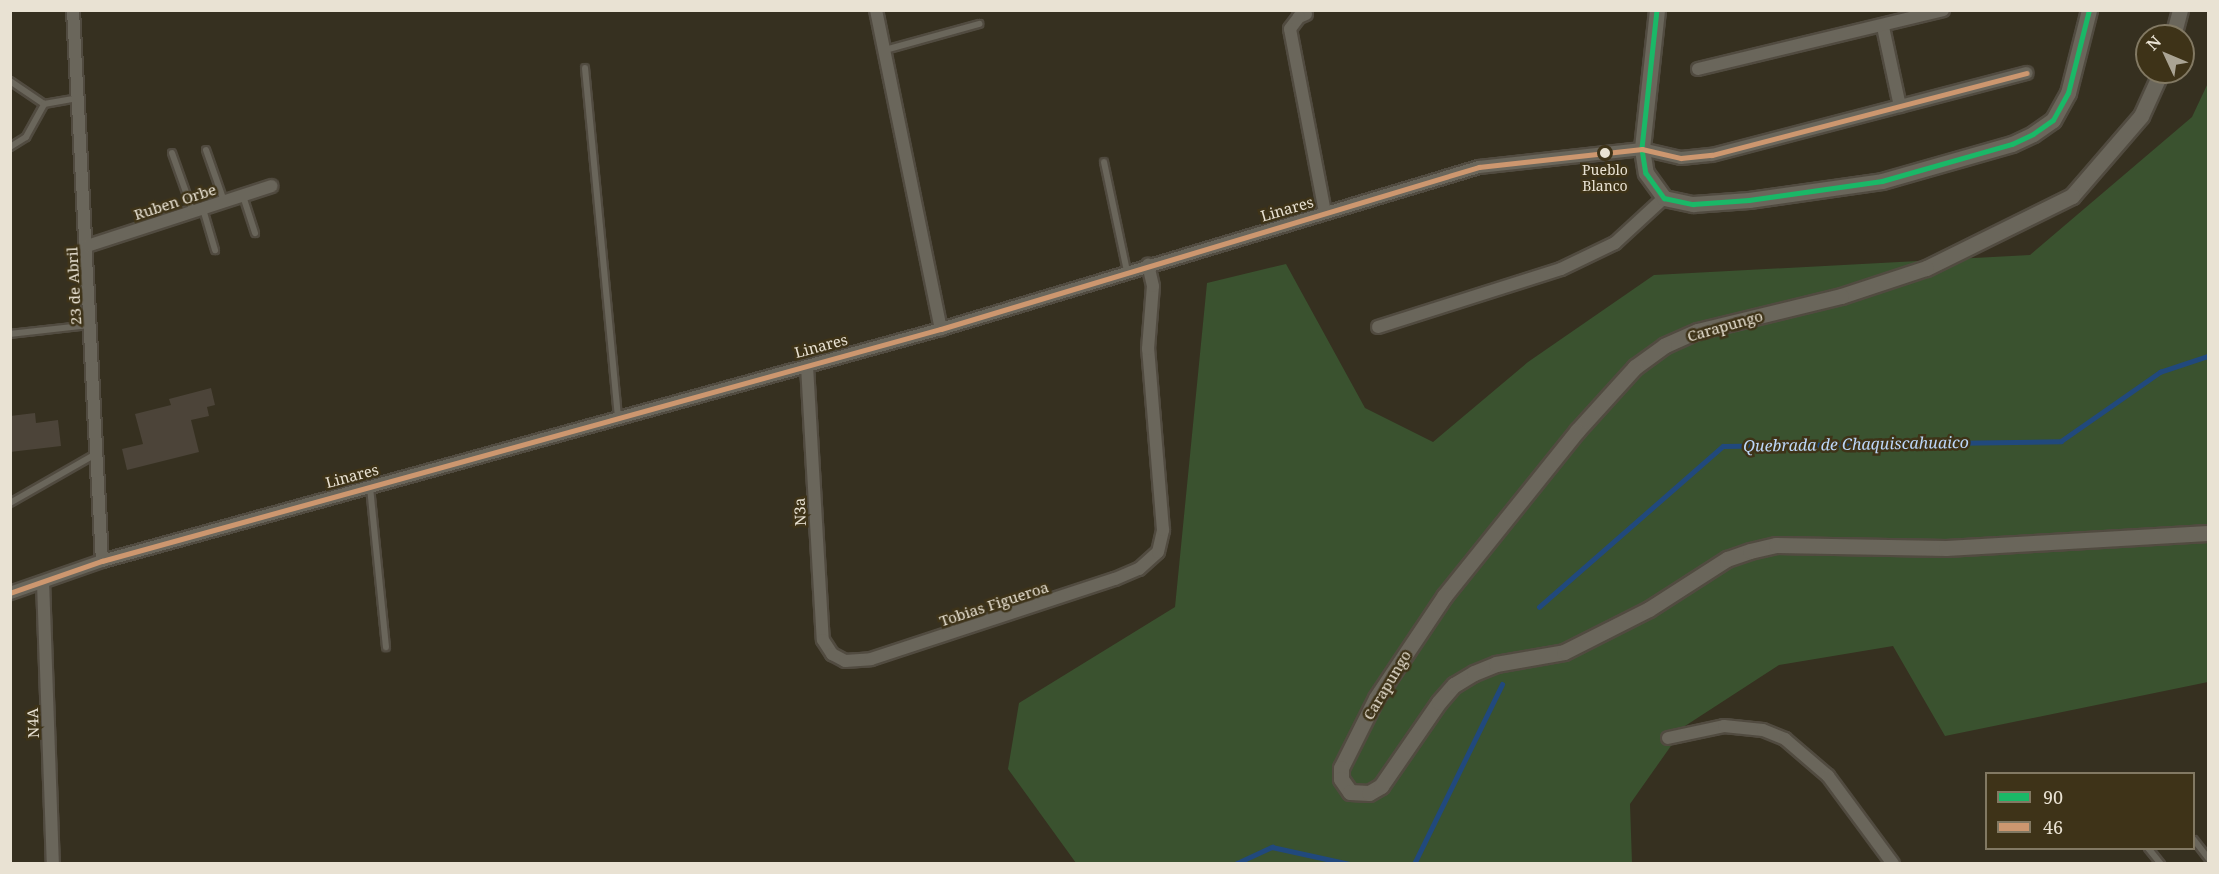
<!DOCTYPE html>
<html>
<head>
<meta charset="utf-8">
<style>
  body { margin:0 }
  #map { position:relative; width:2219px; height:874px; overflow:hidden; background:#363020; font-family:"Noto Serif",serif }
  div>[style] { position:absolute }
  [style*='--x'] { left:calc(var(--x)*1px); top:calc(var(--y)*1px); width:calc(var(--w)*1px); rotate:calc(var(--a)*1deg) }
  .green>* { inset:0; background:#3a522f }
  .stream>* { height:4.5px; margin:-2.25px; padding:0 2.25px; transform-origin:2.25px; border-radius:2.25px; background:#21497d }
  .building>* { inset:0; background:#4c4439 }
  .roads { filter:drop-shadow(2px 0 #514b40) drop-shadow(-2px 0 #514b40) drop-shadow(0 2px #514b40) drop-shadow(0 -2px #514b40) }
  .service>* { height:6px; margin:-3px; padding:0 3px; transform-origin:3px; border-radius:3px; background:#6a665b }
  .minor>* { height:12px; margin:-6px; padding:0 6px; transform-origin:6px; border-radius:6px; background:#6a665b }
  .tertiary>* { height:15px; margin:-7.5px; padding:0 7.5px; transform-origin:7.5px; border-radius:7.5px; background:#6a665b }
  .bus-1>* { height:4.5px; margin:-2.25px; padding:0 2.25px; transform-origin:2.25px; border-radius:2.25px; background:#1ab867 }
  .bus-2>* { height:4.5px; margin:-2.25px; padding:0 2.25px; transform-origin:2.25px; border-radius:2.25px; background:#cd976f }
  .dots>* { width:16px; height:16px; translate:-50% -50%; box-sizing:border-box; border:3px solid #3e3318; border-radius:50% }
  span { translate:-50% -50%; white-space:nowrap; text-align:center; line-height:1.15; -webkit-text-stroke:5px #3e3318; paint-order:stroke }
  .bus-label { font-size:14px; color:#e9e2d3 }
  .street-label { font-size:15px; color:#e9e2d3 }
  .water-label { font-size:16px; color:#bcd6f8; font-style:italic }
  .frame { position:absolute; inset:0; border:12px solid #e9e2d3; pointer-events:none }
  .legend { position:absolute; left:1985px; top:772px; width:210px; height:78px; box-sizing:border-box; background:#3e3318; border:2px solid #827963; margin:0; padding:8px 10px; list-style:none; font-size:18px; color:#e9e2d3 }
  .legend li { display:flex; align-items:center; gap:12px; height:30px }
  .legend b { width:30px; border:2px solid #827963 }
  .north { position:absolute; left:2135px; top:24px; width:60px; height:60px; box-sizing:border-box; background:#3e3318; border:2px solid #827963; border-radius:50%; rotate:314deg; font-size:16px; font-weight:700; line-height:24px; text-align:center; color:#e9e2d3 }
  .north::after { content:''; display:block; margin:auto; width:21px; height:27px; background:#aaa494; clip-path:polygon(50% 0,100% 100%,50% 72%,0 100%) }
</style>
</head>
<body>
<div id="map">
  <div class="green">
    <i style="clip-path:polygon(2208px 83px,2208px 682px,1945px 736px,1893px 646px,1779px 665px,1685px 726px,1630px 804px,1632px 863px,1076px 863px,1008px 769px,1019px 703px,1175px 607px,1207px 283px,1286px 264px,1365px 408px,1433px 442px,1528px 362px,1654px 275px,2030px 255px,2192px 117px)"></i>
  </div>
  <div class="stream">
    <i style="--x:1539;--y:607;--w:244;--a:-41.2"></i>
    <i style="--x:1723;--y:446;--w:338;--a:-0.8"></i>
    <i style="--x:2061;--y:441;--w:121;--a:-34.9"></i>
    <i style="--x:2160;--y:372;--w:51;--a:-18.4"></i>
    <i style="--x:1235;--y:864;--w:41;--a:-24.7"></i>
    <i style="--x:1272;--y:847;--w:79;--a:12.4"></i>
    <i style="--x:1414;--y:864;--w:200;--a:-63.9"></i>
  </div>
  <div class="building">
    <i style="clip-path:polygon(211px 388px,215px 405px,207px 407px,209px 416px,191px 420px,199px 452px,127px 470px,122px 449px,143px 444px,135px 414px,171px 405px,169px 399px)"></i>
    <i style="clip-path:polygon(35px 413px,36px 423px,58px 420px,61px 446px,10px 452px,10px 416px)"></i>
  </div>
  <div class="roads">
    <div class="service">
      <i style="--x:885;--y:50;--w:98;--a:-15.5"></i>
      <i style="--x:585;--y:68;--w:352;--a:84.6"></i>
      <i style="--x:10;--y:81;--w:41;--a:34.1"></i>
      <i style="--x:44;--y:104;--w:34;--a:-10"></i>
      <i style="--x:10;--y:147;--w:19;--a:-32"></i>
      <i style="--x:26;--y:137;--w:38;--a:-61"></i>
      <i style="--x:206;--y:150;--w:54;--a:70.6"></i>
      <i style="--x:172;--y:153;--w:63;--a:70.4"></i>
      <i style="--x:1104;--y:162;--w:111;--a:78.1"></i>
      <i style="--x:243;--y:196;--w:39;--a:72"></i>
      <i style="--x:203;--y:209;--w:43;--a:73.7"></i>
      <i style="--x:10;--y:334;--w:81;--a:-6.4"></i>
      <i style="--x:370;--y:487;--w:161;--a:84.3"></i>
      <i style="--x:10;--y:503;--w:99;--a:-29.7"></i>
      <i style="--x:2194;--y:840;--w:23;--a:52"></i>
      <i style="--x:2148;--y:848;--w:21;--a:51"></i>
    </div>
    <div class="minor">
      <i style="--x:73;--y:10;--w:552;--a:86.99"></i>
      <i style="--x:876;--y:10;--w:326;--a:78.5"></i>
      <i style="--x:1306;--y:14;--w:8;--a:157"></i>
      <i style="--x:1299;--y:17;--w:15;--a:127"></i>
      <i style="--x:1290;--y:29;--w:187;--a:79.2"></i>
      <i style="--x:1883;--y:27;--w:81;--a:77.9"></i>
      <i style="--x:1698;--y:69;--w:252;--a:-13.5"></i>
      <i style="--x:87;--y:246;--w:194;--a:-18"></i>
      <i style="--x:1378;--y:327;--w:192;--a:-17.6"></i>
      <i style="--x:1561;--y:269;--w:60;--a:-25.7"></i>
      <i style="--x:1615;--y:243;--w:67;--a:-42.6"></i>
      <i style="--x:807;--y:366;--w:274;--a:86.7"></i>
      <i style="--x:823;--y:640;--w:17;--a:57"></i>
      <i style="--x:832;--y:654;--w:15;--a:28"></i>
      <i style="--x:845;--y:661;--w:26;--a:-4"></i>
      <i style="--x:871;--y:659;--w:257;--a:-18.2"></i>
      <i style="--x:1115;--y:579;--w:26;--a:-23"></i>
      <i style="--x:1139;--y:569;--w:25;--a:-42"></i>
      <i style="--x:1158;--y:552;--w:23;--a:-77"></i>
      <i style="--x:1163;--y:530;--w:182;--a:-94.7"></i>
      <i style="--x:1148;--y:349;--w:63;--a:-85.5"></i>
      <i style="--x:1153;--y:286;--w:22;--a:-103"></i>
      <i style="--x:43;--y:582;--w:282;--a:88"></i>
      <i style="--x:10;--y:593;--w:97;--a:-19.2"></i>
      <i style="--x:102;--y:561;--w:870;--a:-15.46"></i>
      <i style="--x:941;--y:329;--w:562;--a:-16.76"></i>
      <i style="--x:1479;--y:167;--w:164;--a:-6.3"></i>
      <i style="--x:1642;--y:149;--w:40;--a:13"></i>
      <i style="--x:1681;--y:158;--w:31;--a:-6"></i>
      <i style="--x:1712;--y:155;--w:325;--a:-14.6"></i>
      <i style="--x:1668;--y:738;--w:57;--a:-12.1"></i>
      <i style="--x:1724;--y:726;--w:39;--a:6"></i>
      <i style="--x:1763;--y:730;--w:24;--a:22"></i>
      <i style="--x:1785;--y:739;--w:57;--a:40.7"></i>
      <i style="--x:1828;--y:776;--w:109;--a:53.5"></i>
    </div>
    <div class="tertiary">
      <i style="--x:1657;--y:10;--w:140;--a:96.2"></i>
      <i style="--x:1642;--y:149;--w:24;--a:81"></i>
      <i style="--x:1646;--y:173;--w:31;--a:54"></i>
      <i style="--x:1664;--y:198;--w:30;--a:12"></i>
      <i style="--x:1693;--y:204;--w:56;--a:-4.1"></i>
      <i style="--x:1749;--y:200;--w:134;--a:-8.1"></i>
      <i style="--x:1882;--y:181;--w:135;--a:-15.9"></i>
      <i style="--x:2012;--y:144;--w:23;--a:-25"></i>
      <i style="--x:2033;--y:134;--w:24;--a:-35"></i>
      <i style="--x:2053;--y:120;--w:31;--a:-61"></i>
      <i style="--x:2068;--y:93;--w:86;--a:-75.8"></i>
      <i style="--x:2173;--y:36;--w:27;--a:-75"></i>
      <i style="--x:2161;--y:72;--w:48;--a:114.4"></i>
      <i style="--x:2141;--y:116;--w:106;--a:130.8"></i>
      <i style="--x:2072;--y:196;--w:163;--a:153.7"></i>
      <i style="--x:1926;--y:268;--w:89;--a:161.8"></i>
      <i style="--x:1841;--y:296;--w:148;--a:166.3"></i>
      <i style="--x:1697;--y:331;--w:36;--a:156"></i>
      <i style="--x:1664;--y:346;--w:36;--a:144"></i>
      <i style="--x:1635;--y:367;--w:86;--a:132.2"></i>
      <i style="--x:1577;--y:431;--w:211;--a:128.8"></i>
      <i style="--x:1445;--y:595;--w:124;--a:123.8"></i>
      <i style="--x:1376;--y:698;--w:78;--a:116.6"></i>
      <i style="--x:1341;--y:768;--w:11;--a:90"></i>
      <i style="--x:1341;--y:779;--w:16;--a:55"></i>
      <i style="--x:1350;--y:792;--w:19;--a:3"></i>
      <i style="--x:1369;--y:793;--w:14;--a:-30"></i>
      <i style="--x:1381;--y:786;--w:102;--a:-55.4"></i>
      <i style="--x:1439;--y:702;--w:23;--a:-49"></i>
      <i style="--x:1454;--y:685;--w:23;--a:-31"></i>
      <i style="--x:1474;--y:673;--w:24;--a:-22"></i>
      <i style="--x:1496;--y:664;--w:69;--a:-10"></i>
      <i style="--x:1564;--y:652;--w:95;--a:-26.8"></i>
      <i style="--x:1649;--y:609;--w:93;--a:-32.7"></i>
      <i style="--x:1727;--y:559;--w:24;--a:-19"></i>
      <i style="--x:1750;--y:551;--w:27;--a:-13"></i>
      <i style="--x:1776;--y:545;--w:170;--a:1"></i>
      <i style="--x:1946;--y:548;--w:262;--a:-3.3"></i>
    </div>
  </div>
  <div class="bus-1">
    <i style="--x:1657;--y:10;--w:140;--a:96.2"></i>
    <i style="--x:1642;--y:149;--w:24;--a:81"></i>
    <i style="--x:1646;--y:173;--w:31;--a:54"></i>
    <i style="--x:1664;--y:198;--w:30;--a:12"></i>
    <i style="--x:1693;--y:204;--w:56;--a:-4.1"></i>
    <i style="--x:1749;--y:200;--w:134;--a:-8.1"></i>
    <i style="--x:1882;--y:181;--w:135;--a:-15.9"></i>
    <i style="--x:2012;--y:144;--w:23;--a:-25"></i>
    <i style="--x:2033;--y:134;--w:24;--a:-35"></i>
    <i style="--x:2053;--y:120;--w:31;--a:-61"></i>
    <i style="--x:2068;--y:93;--w:86;--a:-75.8"></i>
  </div>
  <div class="bus-2">
    <i style="--x:10;--y:593;--w:97;--a:-19.2"></i>
    <i style="--x:102;--y:561;--w:870;--a:-15.46"></i>
    <i style="--x:941;--y:329;--w:562;--a:-16.76"></i>
    <i style="--x:1479;--y:167;--w:164;--a:-6.3"></i>
    <i style="--x:1642;--y:149;--w:40;--a:13"></i>
    <i style="--x:1681;--y:158;--w:31;--a:-6"></i>
    <i style="--x:1712;--y:155;--w:325;--a:-14.6"></i>
  </div>
  <div class="dots">
    <i style="left:1605px;top:153px;background:#e9e2d3"></i>
  </div>
  <div class="bus-label">
    <span style="left:1605px;top:178px">Pueblo<br>Blanco</span>
  </div>
  <div class="street-label">
    <span style="left:175px;top:202px;rotate:-18deg">Ruben Orbe</span>
    <span style="left:1287px;top:209px;rotate:-16deg">Linares</span>
    <span style="left:74px;top:286px;rotate:-93deg">23 de Abril</span>
    <span style="left:1725px;top:326px;rotate:-16deg">Carapungo</span>
    <span style="left:821px;top:346px;rotate:-15deg">Linares</span>
    <span style="left:352px;top:476px;rotate:-15deg">Linares</span>
    <span style="left:800px;top:512px;rotate:-93deg">N3a</span>
    <span style="left:994px;top:604px;rotate:-18deg">Tobias Figueroa</span>
    <span style="left:1387px;top:685px;rotate:-59deg">Carapungo</span>
    <span style="left:33px;top:723px;rotate:-92deg">N4A</span>
  </div>
  <div class="water-label">
    <span style="left:1856px;top:444px;rotate:-1deg">Quebrada de Chaquiscahuaico</span>
  </div>
  <div class="frame"></div>
  <ul class="legend">
  <li><b style="height:8px;background:#1ab867"></b>90</li>
  <li><b style="height:8px;background:#cd976f"></b>46</li>
  </ul>
  <div class="north">N</div>
</div>
</body>
</html>
